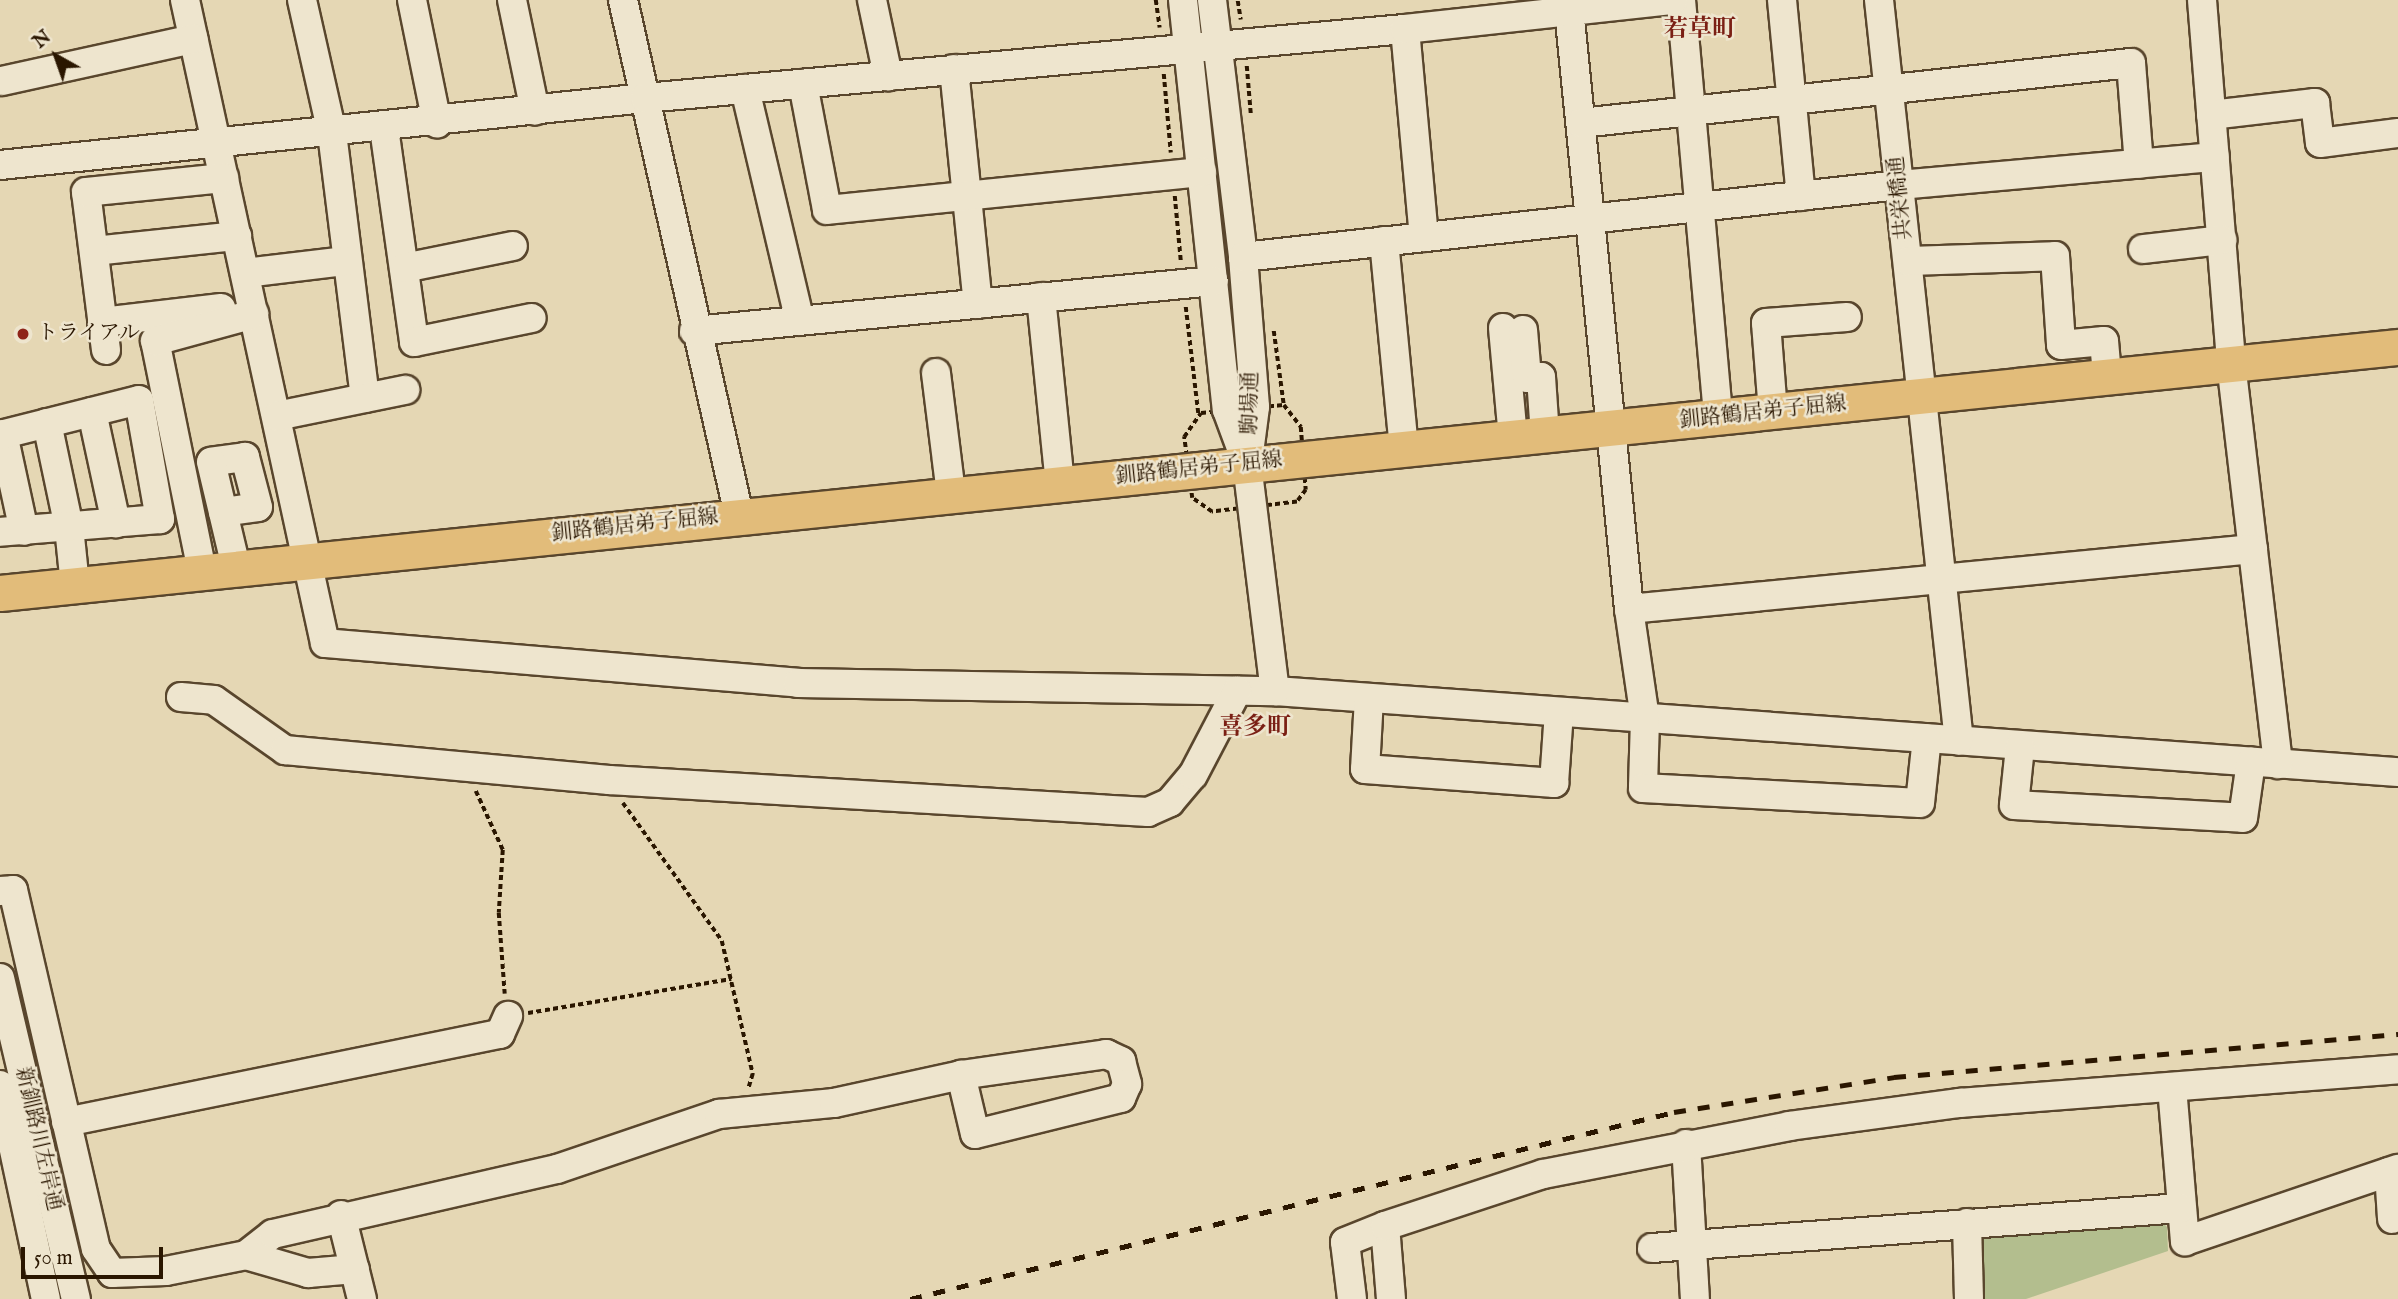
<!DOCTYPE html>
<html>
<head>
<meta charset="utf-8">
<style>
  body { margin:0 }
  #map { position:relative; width:2398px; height:1299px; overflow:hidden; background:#e5d7b4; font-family:"IM FELL English","Noto Serif JP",serif }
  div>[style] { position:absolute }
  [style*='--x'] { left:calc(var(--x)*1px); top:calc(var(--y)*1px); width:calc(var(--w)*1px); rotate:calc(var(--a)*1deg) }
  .green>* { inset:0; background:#b3be8e }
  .path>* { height:3.5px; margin-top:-1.75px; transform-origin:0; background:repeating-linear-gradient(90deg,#2a1600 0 5px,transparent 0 8.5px) }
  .roads { filter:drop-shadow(2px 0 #59462d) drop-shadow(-2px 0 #59462d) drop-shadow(0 2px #59462d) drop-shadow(0 -2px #59462d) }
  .minor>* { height:28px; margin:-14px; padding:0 14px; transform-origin:14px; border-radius:14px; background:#eee5ce }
  .major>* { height:35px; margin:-17.5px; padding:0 17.5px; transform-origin:17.5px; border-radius:17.5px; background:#e2bc7a }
  .rail>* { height:5px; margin-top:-2.5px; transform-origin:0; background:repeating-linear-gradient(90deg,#2a1600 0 12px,transparent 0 24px) }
  .dots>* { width:19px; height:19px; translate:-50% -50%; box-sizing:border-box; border:4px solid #eee5ce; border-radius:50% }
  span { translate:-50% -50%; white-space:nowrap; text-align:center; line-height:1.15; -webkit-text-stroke:5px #eee5ce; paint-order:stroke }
  .street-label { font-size:21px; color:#2a1600 }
  .poi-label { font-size:21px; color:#2a1600 }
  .left { translate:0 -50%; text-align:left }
  .quarter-label { font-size:24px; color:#7a1f14; font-weight:700 }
  .north { position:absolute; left:21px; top:21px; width:70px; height:70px; -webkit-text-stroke:5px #eee5ce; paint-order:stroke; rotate:320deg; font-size:19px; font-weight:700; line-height:28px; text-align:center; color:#2a1600 }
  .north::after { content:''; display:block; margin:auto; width:24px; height:32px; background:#2a1600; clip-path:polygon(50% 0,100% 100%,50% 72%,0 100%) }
  .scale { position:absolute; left:21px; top:1247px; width:142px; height:32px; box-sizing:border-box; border:4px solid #2a1600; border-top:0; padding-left:9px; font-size:21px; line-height:24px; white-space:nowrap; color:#2a1600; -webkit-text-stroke:5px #eee5ce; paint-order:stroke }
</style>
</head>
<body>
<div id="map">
  <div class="green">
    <i style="clip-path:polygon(2161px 1221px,2167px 1227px,2168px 1251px,2026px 1299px,1981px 1299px,1977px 1241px,1984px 1233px)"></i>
  </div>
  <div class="path">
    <i style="--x:1156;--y:0;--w:28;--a:82"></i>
    <i style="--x:1238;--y:1;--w:19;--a:81"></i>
    <i style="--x:1247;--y:66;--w:48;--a:85.2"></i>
    <i style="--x:1164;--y:74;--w:79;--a:84.9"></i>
    <i style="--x:1175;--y:196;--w:65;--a:84.7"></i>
    <i style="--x:1186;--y:307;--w:111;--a:83.3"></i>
    <i style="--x:1274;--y:331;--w:75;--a:82.3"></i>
    <i style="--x:1284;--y:405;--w:28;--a:52"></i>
    <i style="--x:1301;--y:427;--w:63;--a:85.5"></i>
    <i style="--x:1306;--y:490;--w:15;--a:127"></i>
    <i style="--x:1297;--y:502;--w:86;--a:173.3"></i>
    <i style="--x:1212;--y:512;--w:24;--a:-145"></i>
    <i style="--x:1192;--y:498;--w:62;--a:-97.5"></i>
    <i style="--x:1184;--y:437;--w:29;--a:-55"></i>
    <i style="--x:1201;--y:413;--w:83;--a:-5.5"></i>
    <i style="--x:476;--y:791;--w:65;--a:65.4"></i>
    <i style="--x:503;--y:850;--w:63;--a:93.6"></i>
    <i style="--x:499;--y:913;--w:81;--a:85.8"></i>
    <i style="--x:623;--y:803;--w:170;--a:54.3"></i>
    <i style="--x:722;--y:941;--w:137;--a:76.9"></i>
    <i style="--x:753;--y:1074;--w:14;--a:107"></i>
    <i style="--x:528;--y:1013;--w:206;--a:-9.5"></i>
  </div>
  <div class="roads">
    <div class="minor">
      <i style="--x:185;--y:0;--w:658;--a:77.72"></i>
      <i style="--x:325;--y:643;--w:475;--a:4.8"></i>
      <i style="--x:798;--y:683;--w:477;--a:1"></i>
      <i style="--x:1275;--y:691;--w:1126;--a:4.13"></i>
      <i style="--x:302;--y:0;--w:136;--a:77.3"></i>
      <i style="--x:332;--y:133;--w:267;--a:82.9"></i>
      <i style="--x:412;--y:0;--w:126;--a:78.5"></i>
      <i style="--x:512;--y:0;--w:113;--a:78.3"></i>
      <i style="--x:623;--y:0;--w:528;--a:77.31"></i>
      <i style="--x:872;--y:0;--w:78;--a:78.1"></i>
      <i style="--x:1183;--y:0;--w:412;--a:83.9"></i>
      <i style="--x:1227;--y:410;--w:58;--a:69.7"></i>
      <i style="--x:1247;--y:464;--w:229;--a:83"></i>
      <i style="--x:1212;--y:0;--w:259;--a:83.1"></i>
      <i style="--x:1243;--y:257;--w:150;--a:85.4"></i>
      <i style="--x:1255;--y:407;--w:54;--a:97.4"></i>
      <i style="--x:1568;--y:0;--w:612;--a:84.28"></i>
      <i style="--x:1629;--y:609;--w:111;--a:81.7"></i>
      <i style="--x:1645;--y:719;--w:69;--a:91.7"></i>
      <i style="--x:1643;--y:788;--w:277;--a:3.1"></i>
      <i style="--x:1920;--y:803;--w:65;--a:-83.9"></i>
      <i style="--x:1681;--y:0;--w:419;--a:84.9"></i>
      <i style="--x:1782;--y:0;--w:197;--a:84.5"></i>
      <i style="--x:1879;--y:0;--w:745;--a:83.84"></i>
      <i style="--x:2202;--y:0;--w:364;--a:85.4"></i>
      <i style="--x:2231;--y:363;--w:404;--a:83.3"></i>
      <i style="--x:1405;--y:29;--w:209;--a:84.8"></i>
      <i style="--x:954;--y:69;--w:236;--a:84.2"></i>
      <i style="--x:2;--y:81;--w:196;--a:-12.4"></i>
      <i style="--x:803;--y:84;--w:128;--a:79.2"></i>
      <i style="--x:827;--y:210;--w:377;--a:-5.8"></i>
      <i style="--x:745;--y:89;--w:238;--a:76.7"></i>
      <i style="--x:2211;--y:115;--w:105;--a:-6.6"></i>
      <i style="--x:2315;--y:103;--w:40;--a:82.9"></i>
      <i style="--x:2320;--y:143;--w:79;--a:-7.3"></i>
      <i style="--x:1581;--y:123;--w:553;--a:-6.23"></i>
      <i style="--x:2131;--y:63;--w:101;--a:85.5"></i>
      <i style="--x:384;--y:128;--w:216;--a:82"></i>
      <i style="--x:414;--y:342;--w:120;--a:-11.5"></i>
      <i style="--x:0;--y:165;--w:648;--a:-5.93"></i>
      <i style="--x:645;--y:98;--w:763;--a:-5.19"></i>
      <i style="--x:1405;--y:29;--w:270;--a:-6.2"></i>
      <i style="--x:1384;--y:241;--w:208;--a:84.5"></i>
      <i style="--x:2143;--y:249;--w:80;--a:-6.5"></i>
      <i style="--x:94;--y:251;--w:144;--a:-6"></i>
      <i style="--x:1243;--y:257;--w:660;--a:-6.26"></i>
      <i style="--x:1899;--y:185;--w:317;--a:-5.1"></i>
      <i style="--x:1908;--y:261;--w:147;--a:-1.9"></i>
      <i style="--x:2055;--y:256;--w:89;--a:86.1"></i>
      <i style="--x:2061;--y:345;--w:43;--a:-5.3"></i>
      <i style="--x:2104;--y:341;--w:37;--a:85"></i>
      <i style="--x:404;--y:268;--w:111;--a:-11.4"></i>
      <i style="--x:245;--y:273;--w:102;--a:-6.8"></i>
      <i style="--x:1041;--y:297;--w:187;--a:84.2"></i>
      <i style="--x:102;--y:322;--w:120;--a:-6.7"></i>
      <i style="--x:1503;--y:328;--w:110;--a:84.8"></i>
      <i style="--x:1523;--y:330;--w:48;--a:85.2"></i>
      <i style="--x:1527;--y:378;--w:14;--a:-4"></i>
      <i style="--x:1541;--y:377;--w:58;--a:86.1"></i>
      <i style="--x:694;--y:331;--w:522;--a:-5.49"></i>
      <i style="--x:106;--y:350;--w:159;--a:-97.2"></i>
      <i style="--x:86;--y:192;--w:139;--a:-5.8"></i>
      <i style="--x:936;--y:373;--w:122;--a:82.9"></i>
      <i style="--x:92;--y:412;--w:114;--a:77.8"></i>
      <i style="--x:1773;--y:412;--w:89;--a:-94.5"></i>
      <i style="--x:1766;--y:323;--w:81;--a:-4.2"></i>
      <i style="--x:277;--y:416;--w:131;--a:-11.5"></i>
      <i style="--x:47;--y:423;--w:106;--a:78.1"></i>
      <i style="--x:69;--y:527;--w:58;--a:84.1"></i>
      <i style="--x:3;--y:434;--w:99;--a:77.8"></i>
      <i style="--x:0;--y:435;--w:143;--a:-14.1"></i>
      <i style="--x:139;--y:400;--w:121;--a:80"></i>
      <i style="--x:160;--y:519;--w:161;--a:175.4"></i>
      <i style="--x:223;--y:512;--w:35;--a:-8"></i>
      <i style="--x:258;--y:507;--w:52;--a:-104.6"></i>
      <i style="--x:245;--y:457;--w:34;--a:172"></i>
      <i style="--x:211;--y:462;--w:108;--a:76.6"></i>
      <i style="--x:202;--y:571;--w:235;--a:-101.5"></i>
      <i style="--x:155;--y:341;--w:103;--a:-15.3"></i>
      <i style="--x:1629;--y:609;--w:627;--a:-5.49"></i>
      <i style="--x:181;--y:697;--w:33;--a:5"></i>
      <i style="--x:214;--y:700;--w:87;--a:35.2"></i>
      <i style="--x:285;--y:750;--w:325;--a:5.3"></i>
      <i style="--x:609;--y:780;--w:540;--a:3.4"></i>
      <i style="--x:1148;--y:812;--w:24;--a:-24"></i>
      <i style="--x:1170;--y:802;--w:35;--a:-50"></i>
      <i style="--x:1193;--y:775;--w:95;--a:-62.4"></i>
      <i style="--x:1369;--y:698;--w:71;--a:93.2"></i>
      <i style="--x:1365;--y:769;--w:190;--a:4.2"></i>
      <i style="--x:1554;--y:783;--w:71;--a:-86"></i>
      <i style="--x:2020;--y:747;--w:58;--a:95.9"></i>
      <i style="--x:2014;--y:805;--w:229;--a:3.2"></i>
      <i style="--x:2243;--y:818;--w:57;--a:-81.9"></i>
      <i style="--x:0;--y:891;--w:13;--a:-4"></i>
      <i style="--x:13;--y:890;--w:368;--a:77"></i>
      <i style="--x:96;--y:1249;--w:29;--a:56"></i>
      <i style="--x:112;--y:1273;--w:54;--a:-2.1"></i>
      <i style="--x:166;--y:1271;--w:82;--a:-11.3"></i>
      <i style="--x:246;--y:1255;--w:34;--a:-38"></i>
      <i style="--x:273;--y:1234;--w:291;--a:-12.9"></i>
      <i style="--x:557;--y:1169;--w:171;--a:-18.8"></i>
      <i style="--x:719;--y:1114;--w:116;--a:-5.5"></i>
      <i style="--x:834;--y:1103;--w:130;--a:-12.4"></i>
      <i style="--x:961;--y:1075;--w:147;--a:-8.2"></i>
      <i style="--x:1106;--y:1054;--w:17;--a:25"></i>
      <i style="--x:1121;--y:1061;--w:24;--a:75"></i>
      <i style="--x:1127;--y:1084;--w:15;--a:113"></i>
      <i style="--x:1121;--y:1098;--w:150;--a:166.1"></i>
      <i style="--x:975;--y:1134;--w:61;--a:-103.3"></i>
      <i style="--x:0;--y:978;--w:330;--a:76.7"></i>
      <i style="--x:0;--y:1085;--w:219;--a:77.9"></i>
      <i style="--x:2172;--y:1087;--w:155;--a:85.2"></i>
      <i style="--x:2185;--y:1241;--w:225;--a:-18.7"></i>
      <i style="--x:66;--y:1122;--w:443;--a:-11.5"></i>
      <i style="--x:500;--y:1034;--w:20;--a:-66"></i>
      <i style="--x:1686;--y:1144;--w:155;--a:86.7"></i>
      <i style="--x:2389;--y:1172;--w:47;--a:86.3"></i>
      <i style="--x:341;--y:1215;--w:87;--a:76"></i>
      <i style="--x:1967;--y:1223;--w:76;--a:88.5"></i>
      <i style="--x:1652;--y:1248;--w:530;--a:-4.33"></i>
      <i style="--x:246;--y:1255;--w:65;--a:16.2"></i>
      <i style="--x:308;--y:1273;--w:47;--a:-4.9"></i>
      <i style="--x:1352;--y:1299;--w:57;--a:-97"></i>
      <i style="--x:1345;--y:1242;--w:43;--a:-21.8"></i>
      <i style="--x:1391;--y:1299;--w:73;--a:-94.7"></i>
      <i style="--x:1385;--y:1226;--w:166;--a:-18.2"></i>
      <i style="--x:1543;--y:1174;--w:251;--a:-11"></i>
      <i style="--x:1789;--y:1126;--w:173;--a:-7.7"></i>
      <i style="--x:1960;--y:1103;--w:439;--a:-4.4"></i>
    </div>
    <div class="major">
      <i style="--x:0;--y:593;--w:2411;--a:-5.86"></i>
    </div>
  </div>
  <div class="rail">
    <i style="--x:910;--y:1299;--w:787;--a:-13.75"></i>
    <i style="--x:1674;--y:1112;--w:223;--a:-9"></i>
    <i style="--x:1894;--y:1077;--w:506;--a:-4.88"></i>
  </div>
  <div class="dots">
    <i style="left:23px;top:334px;background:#8f2418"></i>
  </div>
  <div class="street-label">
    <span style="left:1901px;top:198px;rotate:-96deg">共栄橋通</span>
    <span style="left:1251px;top:403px;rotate:-89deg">駒場通</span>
    <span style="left:1763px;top:413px;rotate:-6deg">釧路鶴居弟子屈線</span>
    <span style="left:1199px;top:469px;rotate:-6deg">釧路鶴居弟子屈線</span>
    <span style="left:635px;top:526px;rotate:-6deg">釧路鶴居弟子屈線</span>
    <span style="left:38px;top:1139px;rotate:77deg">新釧路川左岸通</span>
  </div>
  <div class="poi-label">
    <span class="left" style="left:37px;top:334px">トライアル</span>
  </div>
  <div class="quarter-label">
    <span style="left:1700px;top:30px">若草町</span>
    <span style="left:1255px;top:728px">喜多町</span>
  </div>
  <div class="north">N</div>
  <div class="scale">50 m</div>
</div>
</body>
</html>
